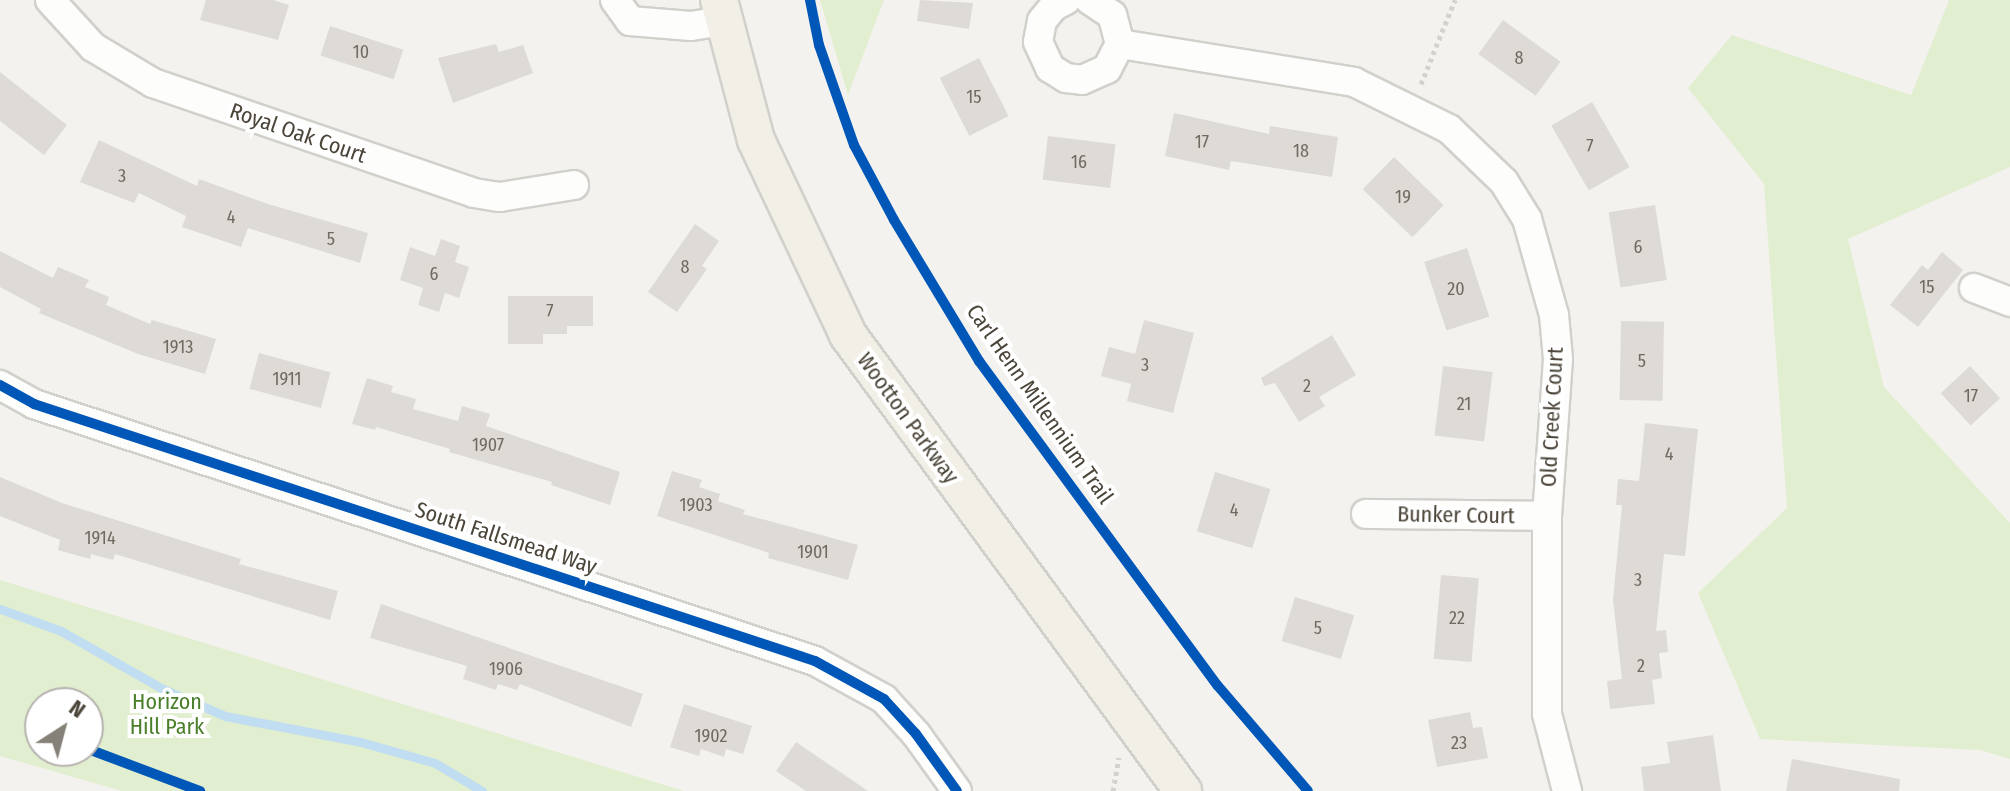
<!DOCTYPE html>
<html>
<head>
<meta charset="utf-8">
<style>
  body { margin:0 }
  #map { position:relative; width:2010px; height:791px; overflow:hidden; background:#f4f2ee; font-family:"Fira Sans Condensed",sans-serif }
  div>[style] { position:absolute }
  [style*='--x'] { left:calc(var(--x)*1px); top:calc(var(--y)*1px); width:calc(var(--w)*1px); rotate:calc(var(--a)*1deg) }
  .green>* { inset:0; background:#e1eecf }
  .stream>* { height:9px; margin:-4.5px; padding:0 4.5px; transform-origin:4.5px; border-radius:4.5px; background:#c0ddf1 }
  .building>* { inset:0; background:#dedbd6; transform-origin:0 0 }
  .path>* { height:5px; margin-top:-2.5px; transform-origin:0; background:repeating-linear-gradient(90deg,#d3d2cc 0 4px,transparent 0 8px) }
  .roads { filter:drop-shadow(2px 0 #d2d0cb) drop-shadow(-2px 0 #d2d0cb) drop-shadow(0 2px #d2d0cb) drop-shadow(0 -2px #d2d0cb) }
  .minor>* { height:28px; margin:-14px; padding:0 14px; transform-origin:14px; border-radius:14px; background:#fdfdfc }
  .major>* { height:36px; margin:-18px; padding:0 18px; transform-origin:18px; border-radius:18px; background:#f2efe6 }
  .cycleway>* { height:10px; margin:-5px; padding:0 5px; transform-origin:5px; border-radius:5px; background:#0057b8 }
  span { translate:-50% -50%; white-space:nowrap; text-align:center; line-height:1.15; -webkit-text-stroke:8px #fff; paint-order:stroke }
  .number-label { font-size:18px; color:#706a61 }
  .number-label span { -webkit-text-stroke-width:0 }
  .street-label { font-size:22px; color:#4b4439 }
  .park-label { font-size:22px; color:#4a7f2a }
  .north { position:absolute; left:24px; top:687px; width:80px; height:80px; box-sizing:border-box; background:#fff; border:2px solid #b7b4b0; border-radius:50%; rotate:36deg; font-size:22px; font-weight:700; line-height:32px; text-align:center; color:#4b4439 }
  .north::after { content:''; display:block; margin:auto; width:28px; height:36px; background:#868178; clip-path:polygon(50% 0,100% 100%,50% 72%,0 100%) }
</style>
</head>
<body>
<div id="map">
  <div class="green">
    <i style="clip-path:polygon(820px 0,884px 0,848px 95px)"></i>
    <i style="clip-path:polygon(1949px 0,2010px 0,2010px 167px,1848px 239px,1884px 387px,2010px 523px,2010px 759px,1980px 750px,1760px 739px,1698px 593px,1787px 508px,1764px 184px,1688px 88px,1732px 35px,1911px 95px)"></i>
    <i style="clip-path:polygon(evenodd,0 580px,684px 791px,122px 791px,0 756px,0 580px,40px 703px,88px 703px,88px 751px,40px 751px,40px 703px)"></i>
  </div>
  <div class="stream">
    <i style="--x:0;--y:609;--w:65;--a:19.8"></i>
    <i style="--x:61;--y:631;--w:117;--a:29.6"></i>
    <i style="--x:163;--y:689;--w:68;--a:23.5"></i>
    <i style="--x:225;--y:716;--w:138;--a:10.8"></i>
    <i style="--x:361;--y:742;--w:77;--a:15.8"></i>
    <i style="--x:435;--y:763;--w:55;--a:30.8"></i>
  </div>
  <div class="building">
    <i style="clip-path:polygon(206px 0,273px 0,289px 5px,278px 40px,200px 20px)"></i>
    <i style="clip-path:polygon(920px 0,973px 3px,969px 29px,917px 21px)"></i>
    <i style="left:1503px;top:20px;width:71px;height:42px;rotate:36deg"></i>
    <i style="left:330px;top:26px;width:77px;height:31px;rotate:18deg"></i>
    <i style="clip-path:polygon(496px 44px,499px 52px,523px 45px,533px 73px,453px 103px,438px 58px)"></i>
    <i style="left:979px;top:58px;width:65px;height:44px;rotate:63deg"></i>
    <i style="clip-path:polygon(0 72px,67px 125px,44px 155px,0 121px)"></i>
    <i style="left:1592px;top:102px;width:75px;height:47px;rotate:60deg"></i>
    <i style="clip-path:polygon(1174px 113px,1269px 134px,1270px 126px,1338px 137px,1332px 177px,1231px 161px,1229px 170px,1165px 156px)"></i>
    <i style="left:1048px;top:136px;width:68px;height:44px;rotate:7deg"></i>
    <i style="clip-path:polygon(99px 140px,197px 186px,199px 179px,268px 204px,368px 233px,360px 263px,248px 228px,241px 247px,182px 227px,186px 216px,139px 193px,134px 203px,80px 182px)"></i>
    <i style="left:1394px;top:157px;width:69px;height:45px;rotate:44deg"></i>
    <i style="left:1655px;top:205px;width:76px;height:47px;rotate:81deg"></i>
    <i style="clip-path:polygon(695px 224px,719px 241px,702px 266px,707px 269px,677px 312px,648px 292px)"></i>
    <i style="clip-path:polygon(441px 239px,460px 246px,455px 262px,469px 267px,459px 298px,445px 293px,439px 312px,418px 305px,423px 288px,400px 280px,410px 247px,435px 256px)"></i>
    <i style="left:1467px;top:248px;width:72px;height:45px;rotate:72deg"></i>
    <i style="clip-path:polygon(0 251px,53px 278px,58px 267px,89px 280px,85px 287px,109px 297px,106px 305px,150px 324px,152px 320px,216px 339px,205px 374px,138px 354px,39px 313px,41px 309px,0 287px)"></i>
    <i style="clip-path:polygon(1942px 252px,1963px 270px,1918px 327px,1890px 305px,1922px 265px,1928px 270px)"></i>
    <i style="clip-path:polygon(508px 296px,593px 296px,593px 326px,567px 326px,567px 334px,543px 334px,543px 344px,508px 344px)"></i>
    <i style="clip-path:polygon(1144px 320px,1194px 333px,1173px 413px,1127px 401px,1131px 384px,1101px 376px,1109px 347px,1135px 354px)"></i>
    <i style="left:1621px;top:321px;width:43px;height:79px;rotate:1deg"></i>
    <i style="clip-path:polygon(1332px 335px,1356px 375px,1319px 397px,1325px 406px,1299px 422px,1275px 383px,1264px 386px,1261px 378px)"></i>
    <i style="left:259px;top:353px;width:74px;height:37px;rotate:15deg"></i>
    <i style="left:1443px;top:366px;width:50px;height:70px;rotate:7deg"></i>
    <i style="left:1970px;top:366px;width:44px;height:40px;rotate:47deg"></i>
    <i style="clip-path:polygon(367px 378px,393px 386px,391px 392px,416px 399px,413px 409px,458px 421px,462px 406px,490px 414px,486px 426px,620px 472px,610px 505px,551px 485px,552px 482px,449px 452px,450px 449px,376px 427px,375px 430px,352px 424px)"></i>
    <i style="clip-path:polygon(1645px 423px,1698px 429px,1685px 556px,1664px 554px,1656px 631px,1666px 630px,1668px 652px,1659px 653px,1662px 678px,1652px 680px,1655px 704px,1610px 709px,1607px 681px,1622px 679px,1613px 600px,1622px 505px,1616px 505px,1618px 479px,1639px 481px)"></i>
    <i style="clip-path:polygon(672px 471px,702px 480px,699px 487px,720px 494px,718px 501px,745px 510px,743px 514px,858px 545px,848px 580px,768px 558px,769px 553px,657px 516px)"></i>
    <i style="left:1215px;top:472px;width:58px;height:62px;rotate:17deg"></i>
    <i style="clip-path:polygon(0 477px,62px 503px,241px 559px,239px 564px,338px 591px,330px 620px,115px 554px,113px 560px,91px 554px,90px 559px,58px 550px,60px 540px,0 516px)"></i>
    <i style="left:1441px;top:575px;width:38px;height:84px;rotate:5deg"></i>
    <i style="left:1295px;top:597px;width:62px;height:46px;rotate:17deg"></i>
    <i style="clip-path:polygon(381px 604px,643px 694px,631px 727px,520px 684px,517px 690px,498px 684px,496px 690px,463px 679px,467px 666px,370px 638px)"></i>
    <i style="clip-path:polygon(684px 704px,752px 726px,743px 754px,726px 749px,724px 757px,701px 749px,699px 756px,670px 747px)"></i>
    <i style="clip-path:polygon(1470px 712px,1473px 728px,1482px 727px,1488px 758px,1437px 767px,1428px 720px)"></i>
    <i style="clip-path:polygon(1713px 735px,1721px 791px,1644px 791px,1641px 767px,1670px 763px,1667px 742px)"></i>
    <i style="clip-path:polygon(796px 742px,868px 791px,806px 791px,776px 771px)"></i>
    <i style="clip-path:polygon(1792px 759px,1900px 779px,1899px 791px,1786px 791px)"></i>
  </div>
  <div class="path">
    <i style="--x:1421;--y:84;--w:91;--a:-68"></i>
    <i style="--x:1113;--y:791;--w:34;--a:-80"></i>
  </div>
  <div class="roads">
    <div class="minor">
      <i style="--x:50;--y:0;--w:64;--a:47.5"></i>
      <i style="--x:93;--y:47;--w:70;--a:31"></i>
      <i style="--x:153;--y:83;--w:339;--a:18.9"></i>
      <i style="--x:474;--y:193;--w:26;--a:9"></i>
      <i style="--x:500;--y:197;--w:75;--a:-9.2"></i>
      <i style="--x:615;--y:0;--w:26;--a:54"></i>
      <i style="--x:630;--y:21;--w:61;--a:4.7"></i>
      <i style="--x:691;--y:26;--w:33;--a:-9"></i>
      <i style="--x:1066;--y:0;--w:13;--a:153"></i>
      <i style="--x:1054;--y:6;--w:19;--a:129"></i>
      <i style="--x:1042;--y:21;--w:21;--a:101"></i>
      <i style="--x:1038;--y:42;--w:29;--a:65"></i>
      <i style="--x:1050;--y:68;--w:19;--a:32"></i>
      <i style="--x:1066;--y:78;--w:16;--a:7"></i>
      <i style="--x:1082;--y:80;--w:27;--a:-24"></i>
      <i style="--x:1107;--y:69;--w:28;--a:-63"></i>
      <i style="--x:1120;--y:44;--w:30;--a:-105"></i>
      <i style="--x:1112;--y:15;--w:27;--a:-146"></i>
      <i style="--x:1120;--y:44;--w:237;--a:9.2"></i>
      <i style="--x:1354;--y:82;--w:106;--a:26.3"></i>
      <i style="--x:1449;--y:129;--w:76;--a:43.9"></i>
      <i style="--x:1504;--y:182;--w:44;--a:58.1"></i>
      <i style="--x:1527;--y:219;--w:100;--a:74.3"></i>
      <i style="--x:1554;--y:315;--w:44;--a:84.8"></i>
      <i style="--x:1558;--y:359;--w:157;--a:94"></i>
      <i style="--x:1547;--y:516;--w:198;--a:90"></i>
      <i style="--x:1547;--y:714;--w:80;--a:75.4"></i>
      <i style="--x:1974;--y:288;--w:39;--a:21"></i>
      <i style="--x:0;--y:385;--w:39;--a:29"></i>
      <i style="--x:34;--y:404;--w:822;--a:18.21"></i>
      <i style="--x:815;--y:661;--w:79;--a:28.8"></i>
      <i style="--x:884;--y:699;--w:47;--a:47.6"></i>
      <i style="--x:916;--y:734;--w:70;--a:54.3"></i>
      <i style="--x:1366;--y:514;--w:181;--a:0.6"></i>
    </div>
    <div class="major">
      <i style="--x:719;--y:0;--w:145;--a:75.2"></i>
      <i style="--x:756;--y:140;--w:216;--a:64.7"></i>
      <i style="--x:848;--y:335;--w:566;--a:53.7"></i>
    </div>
  </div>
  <div class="cycleway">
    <i style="--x:810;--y:0;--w:46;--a:78.7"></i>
    <i style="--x:819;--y:45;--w:106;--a:70.7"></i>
    <i style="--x:854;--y:145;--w:85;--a:61.9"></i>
    <i style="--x:894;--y:220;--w:165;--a:58.9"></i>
    <i style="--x:979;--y:361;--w:403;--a:53.7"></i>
    <i style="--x:1218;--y:686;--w:138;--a:49.4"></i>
    <i style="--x:0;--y:385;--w:39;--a:29"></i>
    <i style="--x:34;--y:404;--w:822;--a:18.21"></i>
    <i style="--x:815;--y:661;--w:79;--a:28.8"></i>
    <i style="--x:884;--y:699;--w:47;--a:47.6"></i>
    <i style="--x:916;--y:734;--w:70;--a:54.3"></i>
    <i style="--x:88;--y:749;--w:120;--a:20.6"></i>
  </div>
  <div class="number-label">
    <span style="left:361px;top:52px">10</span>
    <span style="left:1519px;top:58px">8</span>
    <span style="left:974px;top:97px">15</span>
    <span style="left:1202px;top:142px">17</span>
    <span style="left:1590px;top:146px">7</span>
    <span style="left:1301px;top:151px">18</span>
    <span style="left:1079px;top:162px">16</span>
    <span style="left:122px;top:176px">3</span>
    <span style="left:1403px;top:197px">19</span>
    <span style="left:231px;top:217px">4</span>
    <span style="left:331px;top:239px">5</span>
    <span style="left:1638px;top:247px">6</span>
    <span style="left:685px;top:267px">8</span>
    <span style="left:434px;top:274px">6</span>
    <span style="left:1927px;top:287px">15</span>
    <span style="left:1456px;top:289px">20</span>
    <span style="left:550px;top:311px">7</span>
    <span style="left:178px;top:347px">1913</span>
    <span style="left:1642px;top:361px">5</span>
    <span style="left:1145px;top:365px">3</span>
    <span style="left:287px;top:379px">1911</span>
    <span style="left:1307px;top:386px">2</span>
    <span style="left:1971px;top:396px">17</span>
    <span style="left:1464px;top:404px">21</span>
    <span style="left:488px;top:445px">1907</span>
    <span style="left:1669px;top:454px">4</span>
    <span style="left:696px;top:505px">1903</span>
    <span style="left:1234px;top:510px">4</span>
    <span style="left:100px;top:538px">1914</span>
    <span style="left:813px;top:552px">1901</span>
    <span style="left:1638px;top:580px">3</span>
    <span style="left:1457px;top:618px">22</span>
    <span style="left:1318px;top:628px">5</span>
    <span style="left:1641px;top:666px">2</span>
    <span style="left:506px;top:669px">1906</span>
    <span style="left:711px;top:736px">1902</span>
    <span style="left:1459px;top:743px">23</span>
  </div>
  <div class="street-label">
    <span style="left:298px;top:133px;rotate:19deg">Royal Oak Court</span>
    <span style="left:1040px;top:404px;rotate:55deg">Carl Henn Millennium Trail</span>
    <span style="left:1552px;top:417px;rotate:-87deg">Old Creek Court</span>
    <span style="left:908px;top:418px;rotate:54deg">Wootton Parkway</span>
    <span style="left:1456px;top:515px;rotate:1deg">Bunker Court</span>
    <span style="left:506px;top:538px;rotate:18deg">South Fallsmead Way</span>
  </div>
  <div class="park-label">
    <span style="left:167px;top:714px">Horizon<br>Hill Park</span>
  </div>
  <div class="north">N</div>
</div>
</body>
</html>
